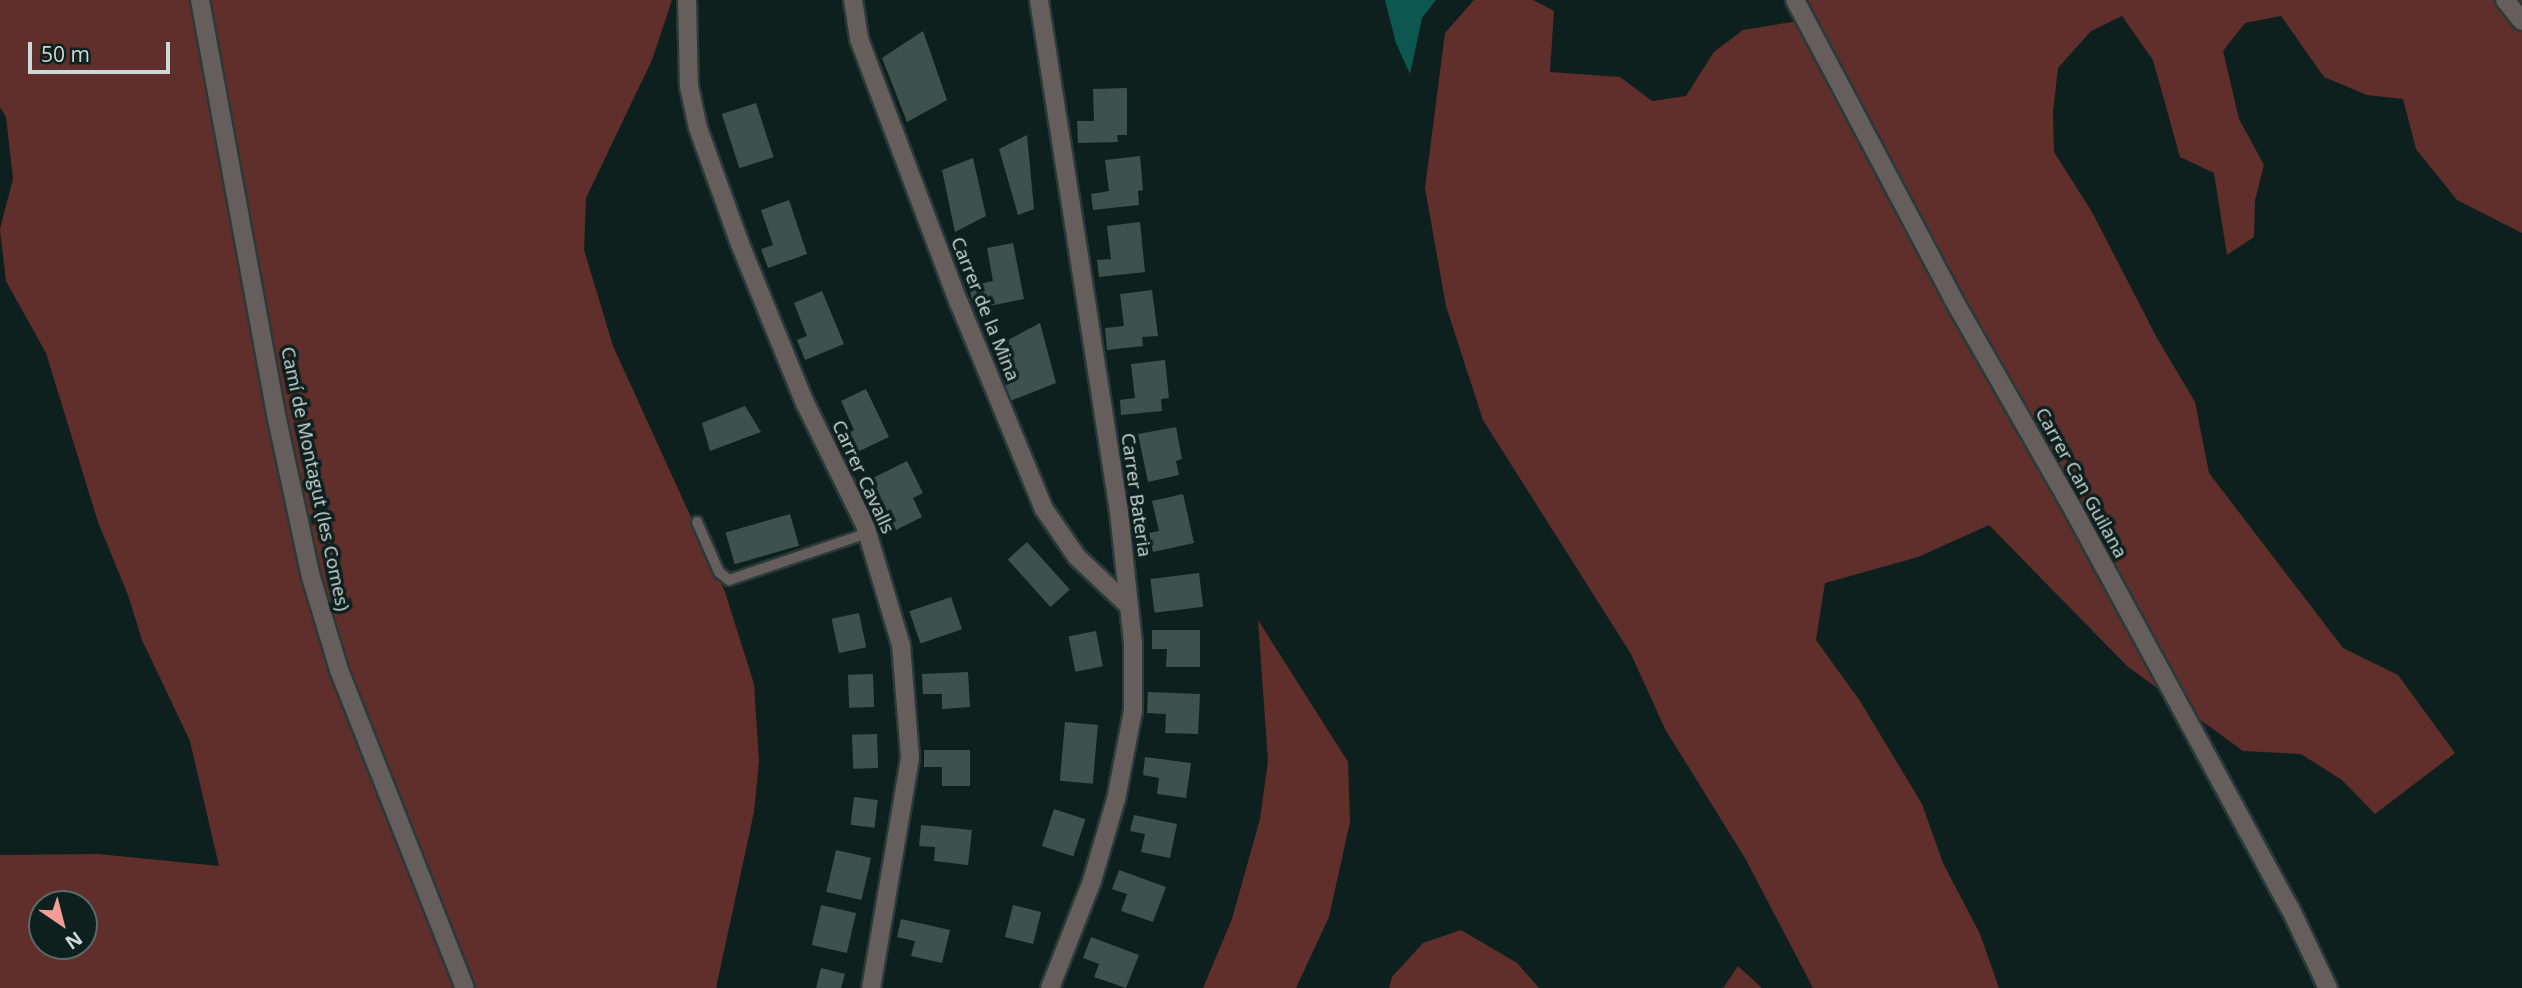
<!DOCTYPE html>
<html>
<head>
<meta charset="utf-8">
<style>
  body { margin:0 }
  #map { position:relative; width:2522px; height:988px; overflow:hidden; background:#0e201e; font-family:"Open Sans",sans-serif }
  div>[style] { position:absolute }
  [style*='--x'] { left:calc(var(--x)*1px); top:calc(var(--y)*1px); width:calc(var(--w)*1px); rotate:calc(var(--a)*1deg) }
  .green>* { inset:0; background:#602f2c }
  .water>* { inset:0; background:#0c5850 }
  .building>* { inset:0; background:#3d514d; transform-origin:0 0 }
  .roads { filter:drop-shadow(2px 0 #293a38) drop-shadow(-2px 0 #293a38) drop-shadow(0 2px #293a38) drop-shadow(0 -2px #293a38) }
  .service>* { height:10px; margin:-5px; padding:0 5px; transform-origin:5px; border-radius:5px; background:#665d5d }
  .minor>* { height:18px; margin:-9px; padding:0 9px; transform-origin:9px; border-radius:9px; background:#665d5d }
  span { translate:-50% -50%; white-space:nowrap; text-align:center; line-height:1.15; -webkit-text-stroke:7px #0e201e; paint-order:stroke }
  .street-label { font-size:19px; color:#cdd9d7 }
  .north { position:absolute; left:28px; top:890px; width:70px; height:70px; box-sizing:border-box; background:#0e201e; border:2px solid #5a6a68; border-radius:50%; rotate:145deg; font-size:19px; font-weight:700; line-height:28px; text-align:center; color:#cdd9d7 }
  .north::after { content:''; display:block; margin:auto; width:24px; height:32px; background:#f59c96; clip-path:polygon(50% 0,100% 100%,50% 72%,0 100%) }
  .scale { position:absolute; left:28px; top:42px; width:142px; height:32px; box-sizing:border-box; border:4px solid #cdd9d7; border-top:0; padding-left:9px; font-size:21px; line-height:24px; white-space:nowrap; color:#cdd9d7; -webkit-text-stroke:5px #0e201e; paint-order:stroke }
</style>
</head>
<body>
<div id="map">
  <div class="green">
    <i style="clip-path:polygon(evenodd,0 0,672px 0,652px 60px,586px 198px,584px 250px,613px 346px,725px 592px,754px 684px,759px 762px,754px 812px,716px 988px,0 988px,0 855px,98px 854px,219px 866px,190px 741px,142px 640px,128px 595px,98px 522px,46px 353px,6px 281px,0 229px,13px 179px,6px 117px,0 107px,0 0,42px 904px,84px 904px,84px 946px,42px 946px,42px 904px)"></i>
    <i style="clip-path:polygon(1474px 0,1533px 0,1554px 11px,1550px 72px,1620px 77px,1652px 101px,1686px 96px,1714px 52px,1743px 30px,1805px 20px,1802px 0,2522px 0,2522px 233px,2457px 200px,2416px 149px,2403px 99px,2367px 95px,2324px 77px,2281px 16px,2245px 23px,2223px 51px,2239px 119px,2264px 165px,2255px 200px,2254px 237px,2227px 255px,2214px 173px,2180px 157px,2153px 60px,2122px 16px,2091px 31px,2058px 68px,2053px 112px,2054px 152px,2092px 212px,2157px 338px,2195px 402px,2209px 473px,2343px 648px,2398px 675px,2455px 753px,2375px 814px,2342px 780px,2301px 754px,2243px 751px,2127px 666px,1989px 525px,1918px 557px,1825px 583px,1816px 640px,1860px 701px,1922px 804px,1943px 863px,1980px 934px,1999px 988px,1813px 988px,1745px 858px,1665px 729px,1631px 654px,1483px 420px,1446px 306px,1425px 188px,1445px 33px)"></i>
    <i style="clip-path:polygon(1258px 620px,1348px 762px,1350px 822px,1329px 917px,1296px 988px,1203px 988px,1232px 919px,1260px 819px,1268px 761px)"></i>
    <i style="clip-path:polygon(1461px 930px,1517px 963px,1539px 988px,1389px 988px,1392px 977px,1423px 943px)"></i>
    <i style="clip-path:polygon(1738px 966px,1762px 988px,1723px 988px)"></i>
  </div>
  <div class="water">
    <i style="clip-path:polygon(1385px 0,1436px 0,1422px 18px,1410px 74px,1396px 43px)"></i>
  </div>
  <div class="building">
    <i style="clip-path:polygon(923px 31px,947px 100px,907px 122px,882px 58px)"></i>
    <i style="clip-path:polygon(1127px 88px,1127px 135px,1117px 135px,1118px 142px,1078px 143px,1077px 121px,1094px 121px,1093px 89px)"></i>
    <i style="left:756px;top:103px;width:57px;height:36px;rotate:72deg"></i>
    <i style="clip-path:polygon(1027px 135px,1034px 209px,1018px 215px,999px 149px)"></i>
    <i style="clip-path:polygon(1140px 156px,1143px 190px,1138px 191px,1139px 205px,1093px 210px,1091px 194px,1109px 191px,1105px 160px)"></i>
    <i style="clip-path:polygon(973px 158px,986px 216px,955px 232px,942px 170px)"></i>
    <i style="clip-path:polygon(789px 200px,807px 254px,768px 268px,761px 249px,773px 245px,761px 210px)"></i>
    <i style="clip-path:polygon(1140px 222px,1145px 272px,1099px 277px,1097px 260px,1111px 259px,1107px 226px)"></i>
    <i style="clip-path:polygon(1013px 243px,1024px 299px,974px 309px,969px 286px,993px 281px,987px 248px)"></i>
    <i style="clip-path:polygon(1152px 290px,1158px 336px,1142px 337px,1143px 346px,1107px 350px,1105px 328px,1124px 326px,1120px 294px)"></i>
    <i style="clip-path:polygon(822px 291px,844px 344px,805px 360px,797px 340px,807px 336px,794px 303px)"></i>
    <i style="clip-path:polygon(1040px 323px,1056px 383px,1010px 401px,1004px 381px,1016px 378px,1008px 340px)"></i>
    <i style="clip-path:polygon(1165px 360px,1169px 398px,1161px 399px,1162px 411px,1121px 415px,1120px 400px,1135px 398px,1131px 364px)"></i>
    <i style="clip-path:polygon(866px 389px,889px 437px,849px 456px,840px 437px,854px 430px,841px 401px)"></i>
    <i style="clip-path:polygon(745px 406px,761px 432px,710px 451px,702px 423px)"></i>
    <i style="clip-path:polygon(1176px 427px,1182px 459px,1176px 461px,1179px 475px,1148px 482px,1138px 434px)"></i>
    <i style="clip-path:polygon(907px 461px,923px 493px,913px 498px,922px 517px,896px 530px,871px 479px)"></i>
    <i style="clip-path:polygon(1183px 494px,1194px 543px,1153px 552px,1149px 533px,1159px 531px,1152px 501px)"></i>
    <i style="left:790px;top:514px;width:33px;height:67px;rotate:74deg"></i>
    <i style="left:1027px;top:542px;width:64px;height:26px;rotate:48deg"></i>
    <i style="left:1199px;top:573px;width:34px;height:49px;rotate:83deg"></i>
    <i style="left:951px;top:597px;width:34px;height:44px;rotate:71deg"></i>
    <i style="left:859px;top:613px;width:35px;height:28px;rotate:78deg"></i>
    <i style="clip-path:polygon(1152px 630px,1200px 630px,1200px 667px,1166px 667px,1167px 649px,1152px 649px)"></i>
    <i style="left:1096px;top:631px;width:36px;height:28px;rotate:79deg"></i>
    <i style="clip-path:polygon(968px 672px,970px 707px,942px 709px,942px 694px,923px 694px,922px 674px)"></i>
    <i style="left:873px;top:674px;width:33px;height:25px;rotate:88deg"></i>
    <i style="clip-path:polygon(1148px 692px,1200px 694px,1198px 734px,1165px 733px,1166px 714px,1147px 713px)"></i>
    <i style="left:1065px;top:722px;width:33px;height:59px;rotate:5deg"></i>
    <i style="left:877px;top:734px;width:34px;height:25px;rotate:88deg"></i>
    <i style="clip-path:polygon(924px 750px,970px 750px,970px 786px,942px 786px,942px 767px,924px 767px)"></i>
    <i style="clip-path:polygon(1145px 757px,1191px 763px,1186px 798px,1157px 794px,1159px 778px,1143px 775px)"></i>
    <i style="left:854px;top:797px;width:24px;height:28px;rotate:7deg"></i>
    <i style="left:1054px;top:809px;width:33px;height:39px;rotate:18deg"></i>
    <i style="clip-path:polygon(1134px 815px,1177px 824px,1170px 858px,1141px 852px,1145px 834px,1130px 831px)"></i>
    <i style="clip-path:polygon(921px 825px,972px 830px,968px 865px,934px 861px,935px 847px,919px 846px)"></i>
    <i style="left:836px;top:850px;width:36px;height:43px;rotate:13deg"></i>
    <i style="clip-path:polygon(1119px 870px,1166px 887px,1153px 922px,1121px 911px,1127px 894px,1112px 889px)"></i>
    <i style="left:821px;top:905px;width:36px;height:41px;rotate:13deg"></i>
    <i style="left:1013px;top:905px;width:29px;height:33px;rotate:14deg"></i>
    <i style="clip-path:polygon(901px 919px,950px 930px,942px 963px,911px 956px,915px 941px,897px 937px)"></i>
    <i style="clip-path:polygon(1091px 937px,1139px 955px,1126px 988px,1094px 977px,1099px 964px,1083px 958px)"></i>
    <i style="clip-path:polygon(821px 968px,845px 974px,841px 988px,816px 988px)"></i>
  </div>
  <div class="roads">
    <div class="service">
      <i style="--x:697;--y:522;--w:55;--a:66.3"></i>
      <i style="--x:719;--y:572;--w:13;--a:39"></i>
      <i style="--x:729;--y:580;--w:147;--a:-18.7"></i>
    </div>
    <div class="minor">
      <i style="--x:200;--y:0;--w:426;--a:79.6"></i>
      <i style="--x:277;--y:419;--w:162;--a:77.9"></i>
      <i style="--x:311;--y:577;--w:97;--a:73.2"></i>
      <i style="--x:339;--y:670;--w:342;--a:68.4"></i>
      <i style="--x:687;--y:0;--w:86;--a:88.7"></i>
      <i style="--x:689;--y:86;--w:43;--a:77.9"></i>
      <i style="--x:698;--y:128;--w:123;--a:70.1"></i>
      <i style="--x:740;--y:244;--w:172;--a:67.8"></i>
      <i style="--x:805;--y:403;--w:136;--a:63.8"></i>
      <i style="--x:865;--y:525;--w:125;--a:73.3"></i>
      <i style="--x:901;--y:645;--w:113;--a:85.4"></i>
      <i style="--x:910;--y:758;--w:233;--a:99.6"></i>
      <i style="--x:853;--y:0;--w:39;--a:81"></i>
      <i style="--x:859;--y:39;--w:282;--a:69.3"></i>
      <i style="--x:959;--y:303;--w:223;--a:67.6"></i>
      <i style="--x:1044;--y:509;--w:58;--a:55.5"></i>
      <i style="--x:1077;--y:557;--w:71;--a:43.3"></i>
      <i style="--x:1039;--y:0;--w:518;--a:81.12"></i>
      <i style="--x:1119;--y:512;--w:131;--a:83.9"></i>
      <i style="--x:1133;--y:642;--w:69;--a:90"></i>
      <i style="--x:1133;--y:711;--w:90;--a:100.9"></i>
      <i style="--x:1116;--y:799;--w:85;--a:106.3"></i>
      <i style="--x:1092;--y:881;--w:115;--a:111.4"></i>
      <i style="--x:1795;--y:0;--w:336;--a:62.1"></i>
      <i style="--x:1952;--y:297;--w:246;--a:60.3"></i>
      <i style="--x:2074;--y:511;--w:452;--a:61.5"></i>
      <i style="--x:2290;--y:908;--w:89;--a:64.6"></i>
      <i style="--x:2505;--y:0;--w:27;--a:51"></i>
    </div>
  </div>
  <div class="street-label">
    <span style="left:985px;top:309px;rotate:68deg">Carrer de la Mina</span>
    <span style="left:863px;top:477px;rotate:65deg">Carrer Cavalls</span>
    <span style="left:315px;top:479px;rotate:78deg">Camí de Montagut (les Comes)</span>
    <span style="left:2081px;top:483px;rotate:61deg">Carrer Can Guilana</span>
    <span style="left:1136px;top:495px;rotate:82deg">Carrer Bateria</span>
  </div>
  <div class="north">N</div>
  <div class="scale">50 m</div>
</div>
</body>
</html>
